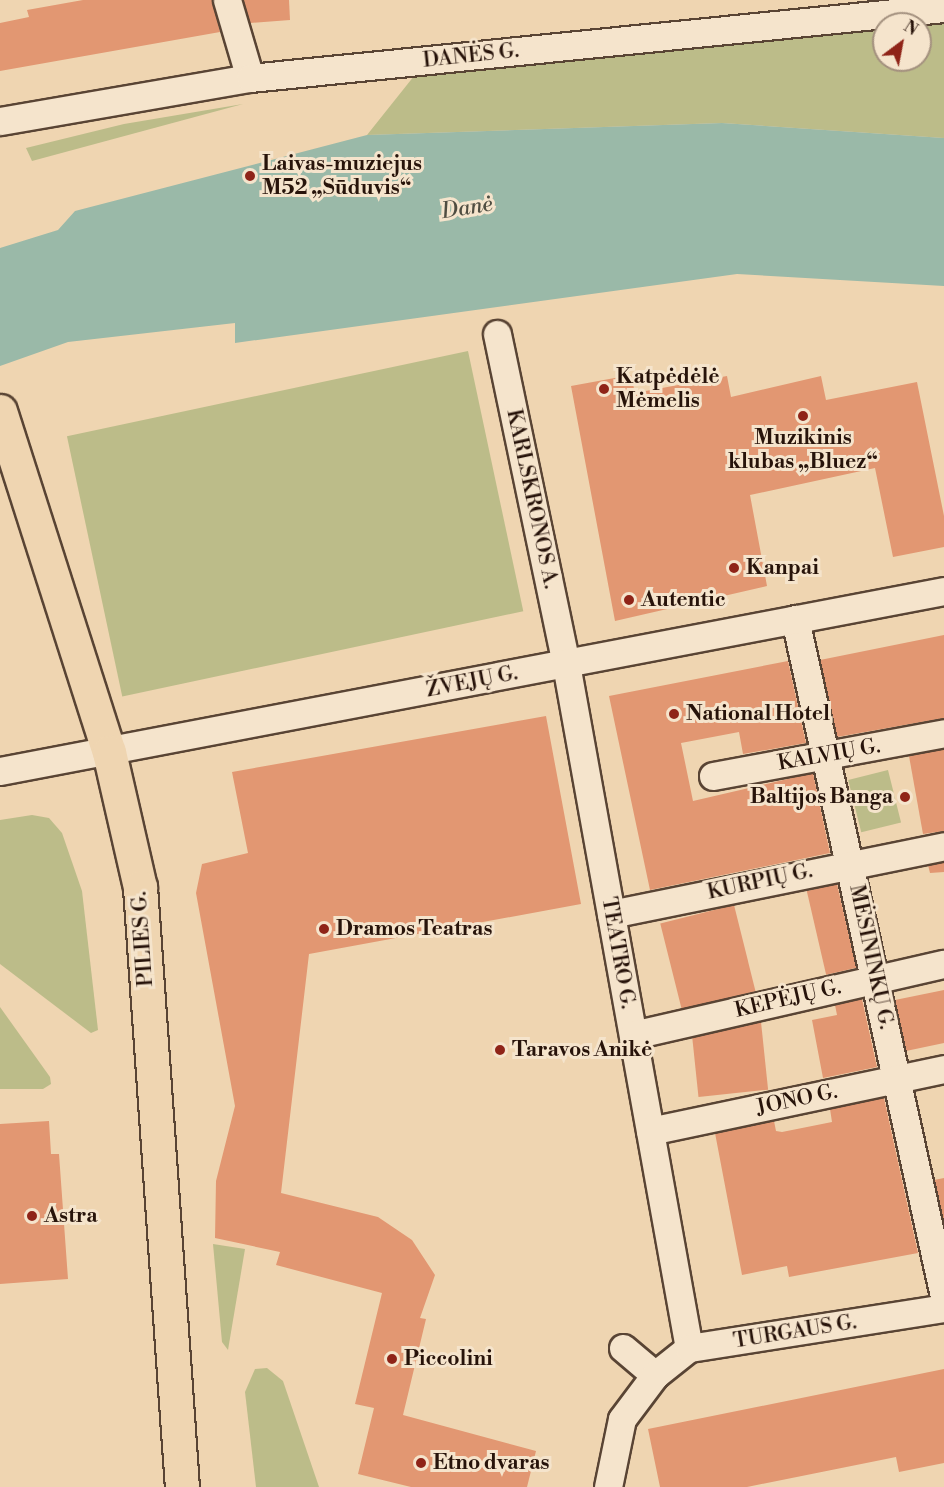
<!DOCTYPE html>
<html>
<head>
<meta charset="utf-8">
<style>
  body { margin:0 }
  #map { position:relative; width:944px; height:1487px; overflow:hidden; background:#efd5b1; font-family:"Libre Bodoni",serif }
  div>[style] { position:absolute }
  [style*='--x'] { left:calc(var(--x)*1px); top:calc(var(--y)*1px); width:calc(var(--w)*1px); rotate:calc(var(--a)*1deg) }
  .green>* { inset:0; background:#bcbc89; transform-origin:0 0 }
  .water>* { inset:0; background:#9ab9a8 }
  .building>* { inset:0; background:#e29772; transform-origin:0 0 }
  .roads { filter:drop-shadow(2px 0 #594434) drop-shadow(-2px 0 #594434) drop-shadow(0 2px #594434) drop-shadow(0 -2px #594434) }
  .street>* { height:27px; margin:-13.5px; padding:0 13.5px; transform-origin:13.5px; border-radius:13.5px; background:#f5e4cc }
  .primary>* { height:33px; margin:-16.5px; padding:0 16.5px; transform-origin:16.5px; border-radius:16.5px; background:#efd5b1 }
  .dots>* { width:16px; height:16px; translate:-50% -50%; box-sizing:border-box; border:3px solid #f5e4cc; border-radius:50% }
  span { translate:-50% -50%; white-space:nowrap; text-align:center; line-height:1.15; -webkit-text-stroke:6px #f5e4cc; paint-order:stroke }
  .street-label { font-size:21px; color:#27130a }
  .poi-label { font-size:21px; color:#27130a; font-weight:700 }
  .left { translate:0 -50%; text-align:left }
  .right { translate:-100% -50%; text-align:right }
  .water-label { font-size:22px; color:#4f4d41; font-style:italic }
  .north { position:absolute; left:872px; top:12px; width:60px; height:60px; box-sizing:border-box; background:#f5e4cc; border:2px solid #a3907e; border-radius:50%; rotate:32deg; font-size:16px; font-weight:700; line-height:24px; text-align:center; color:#27130a }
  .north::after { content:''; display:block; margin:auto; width:21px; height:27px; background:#8f2418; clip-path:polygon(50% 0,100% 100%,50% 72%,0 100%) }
</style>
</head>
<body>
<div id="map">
  <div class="green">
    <i style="clip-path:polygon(evenodd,944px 8px,944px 138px,722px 123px,367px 135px,426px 61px,944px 8px,884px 24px,920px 24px,920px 60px,884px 60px,884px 24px)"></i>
    <i style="clip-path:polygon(243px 104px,32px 161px,26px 148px,124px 124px)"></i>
    <i style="left:468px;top:351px;width:266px;height:410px;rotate:78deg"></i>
    <i style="left:888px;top:770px;width:54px;height:41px;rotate:76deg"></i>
    <i style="clip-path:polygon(32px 815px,49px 818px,62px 833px,82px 891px,98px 1030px,91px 1033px,0 964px,0 820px)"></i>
    <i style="clip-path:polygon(0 1007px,50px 1077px,51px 1084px,43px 1089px,0 1089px)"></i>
    <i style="clip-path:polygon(213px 1244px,245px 1249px,228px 1350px,222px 1342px)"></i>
    <i style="clip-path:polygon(267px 1368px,283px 1381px,319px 1487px,256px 1487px,245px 1392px,255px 1369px)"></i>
  </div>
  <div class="water">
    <i style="clip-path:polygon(722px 123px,944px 138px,944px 286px,737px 274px,235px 343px,235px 323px,68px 342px,0 366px,0 248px,58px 230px,75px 211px,367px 135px)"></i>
  </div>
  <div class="building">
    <i style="clip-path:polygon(83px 0,212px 0,220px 32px,0 71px,0 23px,29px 17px,27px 10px)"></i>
    <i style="clip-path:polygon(243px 0,289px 0,290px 20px,250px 23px)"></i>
    <i style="clip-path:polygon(631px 375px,635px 393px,727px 376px,731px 397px,821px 376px,826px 400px,917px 382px,944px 516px,944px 547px,893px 557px,875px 468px,750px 495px,767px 586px,615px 621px,571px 386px)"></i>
    <i style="clip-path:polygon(944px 635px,944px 718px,837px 737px,820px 660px)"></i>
    <i style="clip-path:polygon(788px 661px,806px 743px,743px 754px,739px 732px,681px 743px,693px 801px,813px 773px,830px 853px,650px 890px,609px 696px)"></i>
    <i style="clip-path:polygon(546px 716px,581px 904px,309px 954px,281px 1193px,378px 1217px,412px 1240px,435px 1275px,420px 1318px,426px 1319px,403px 1415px,536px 1451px,527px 1487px,411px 1487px,358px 1474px,374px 1408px,355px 1404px,382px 1293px,276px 1265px,280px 1252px,215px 1238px,216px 1181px,235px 1106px,196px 893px,202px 864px,248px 853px,232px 772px)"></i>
    <i style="clip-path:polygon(944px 749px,944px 831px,923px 834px,909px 756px)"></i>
    <i style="clip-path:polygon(944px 862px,944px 872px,930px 873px,928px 865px)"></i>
    <i style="left:837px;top:884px;width:86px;height:31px;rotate:77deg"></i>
    <i style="left:734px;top:905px;width:89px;height:76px;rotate:76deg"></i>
    <i style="clip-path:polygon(944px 990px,944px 1043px,906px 1051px,895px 1000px)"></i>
    <i style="clip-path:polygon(862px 999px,877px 1067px,823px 1078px,812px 1020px,837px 1015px,835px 1005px)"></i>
    <i style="left:761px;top:1022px;width:68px;height:70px;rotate:84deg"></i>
    <i style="clip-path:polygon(884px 1098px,918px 1253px,789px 1277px,787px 1266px,742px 1275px,715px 1133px,774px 1121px,776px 1131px,782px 1132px,832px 1122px,830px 1109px)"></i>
    <i style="clip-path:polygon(49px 1121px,51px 1154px,59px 1154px,68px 1279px,0 1284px,0 1124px)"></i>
    <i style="clip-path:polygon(944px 1178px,944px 1223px,934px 1180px)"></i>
    <i style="clip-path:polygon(944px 1369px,944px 1463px,899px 1472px,896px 1457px,747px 1487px,660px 1487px,648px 1429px)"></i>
  </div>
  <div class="roads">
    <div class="street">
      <i style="--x:227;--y:0;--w:81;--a:73.6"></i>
      <i style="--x:0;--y:121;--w:254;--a:-9.8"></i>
      <i style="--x:250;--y:78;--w:698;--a:-5.76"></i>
      <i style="--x:497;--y:334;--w:337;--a:78.2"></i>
      <i style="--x:566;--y:664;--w:695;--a:79.81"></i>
      <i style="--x:795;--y:619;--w:693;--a:77.59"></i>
      <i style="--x:0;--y:771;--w:961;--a:-10.8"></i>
      <i style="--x:713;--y:776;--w:235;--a:-10.5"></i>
      <i style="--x:611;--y:914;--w:340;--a:-11.5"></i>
      <i style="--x:633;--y:1035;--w:319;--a:-12.9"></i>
      <i style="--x:650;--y:1131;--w:300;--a:-11.9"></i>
      <i style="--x:623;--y:1348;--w:42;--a:40.2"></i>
      <i style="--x:608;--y:1487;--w:69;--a:-78.4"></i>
      <i style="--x:622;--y:1419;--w:55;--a:-53.1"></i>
      <i style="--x:655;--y:1375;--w:43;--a:-38.5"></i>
      <i style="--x:689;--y:1348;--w:258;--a:-8.9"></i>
    </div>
    <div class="primary">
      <i style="--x:0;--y:411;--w:358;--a:72.3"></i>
      <i style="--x:109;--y:752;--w:139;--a:77.1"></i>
      <i style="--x:140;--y:887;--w:601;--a:86"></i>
    </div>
  </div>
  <div class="dots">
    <i style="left:250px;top:176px;background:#8f2418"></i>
    <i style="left:604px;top:389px;background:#8f2418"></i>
    <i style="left:803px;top:416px;background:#8f2418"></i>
    <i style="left:734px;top:568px;background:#8f2418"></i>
    <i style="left:629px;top:600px;background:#8f2418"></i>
    <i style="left:674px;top:714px;background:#8f2418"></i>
    <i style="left:905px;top:797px;background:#8f2418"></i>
    <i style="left:324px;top:929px;background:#8f2418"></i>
    <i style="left:500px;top:1050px;background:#8f2418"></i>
    <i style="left:32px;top:1216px;background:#8f2418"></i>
    <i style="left:392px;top:1359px;background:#8f2418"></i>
    <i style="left:421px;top:1463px;background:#8f2418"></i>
  </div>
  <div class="street-label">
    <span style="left:471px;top:56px;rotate:-6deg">DANĖS G.</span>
    <span style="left:532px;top:499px;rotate:78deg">KARLSKRONOS A.</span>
    <span style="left:472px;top:682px;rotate:-11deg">ŽVEJŲ G.</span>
    <span style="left:829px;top:755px;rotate:-10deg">KALVIŲ G.</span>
    <span style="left:760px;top:882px;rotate:-12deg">KURPIŲ G.</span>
    <span style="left:143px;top:939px;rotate:-94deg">PILIES G.</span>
    <span style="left:618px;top:953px;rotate:80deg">TEATRO G.</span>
    <span style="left:871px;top:957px;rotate:78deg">MĖSININKŲ G.</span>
    <span style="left:788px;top:999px;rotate:-13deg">KEPĖJŲ G.</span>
    <span style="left:797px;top:1100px;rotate:-12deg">JONO G.</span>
    <span style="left:795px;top:1332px;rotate:-9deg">TURGAUS G.</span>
  </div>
  <div class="poi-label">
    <span class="left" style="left:262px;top:176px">Laivas-muziejus<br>M52 „Sūduvis“</span>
    <span class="left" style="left:616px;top:389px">Katpėdėlė<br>Mėmelis</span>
    <span style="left:803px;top:450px">Muzikinis<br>klubas „Bluez“</span>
    <span class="left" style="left:746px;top:568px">Kanpai</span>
    <span class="left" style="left:641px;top:600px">Autentic</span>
    <span class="left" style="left:686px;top:714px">National Hotel</span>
    <span class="right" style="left:893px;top:797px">Baltijos Banga</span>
    <span class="left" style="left:336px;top:929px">Dramos Teatras</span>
    <span class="left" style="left:512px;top:1050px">Taravos Anikė</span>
    <span class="left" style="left:44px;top:1216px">Astra</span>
    <span class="left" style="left:404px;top:1359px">Piccolini</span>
    <span class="left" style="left:433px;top:1463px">Etno dvaras</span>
  </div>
  <div class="water-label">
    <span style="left:467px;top:208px;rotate:-9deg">Danė</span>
  </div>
  <div class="north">N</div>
</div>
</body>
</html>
